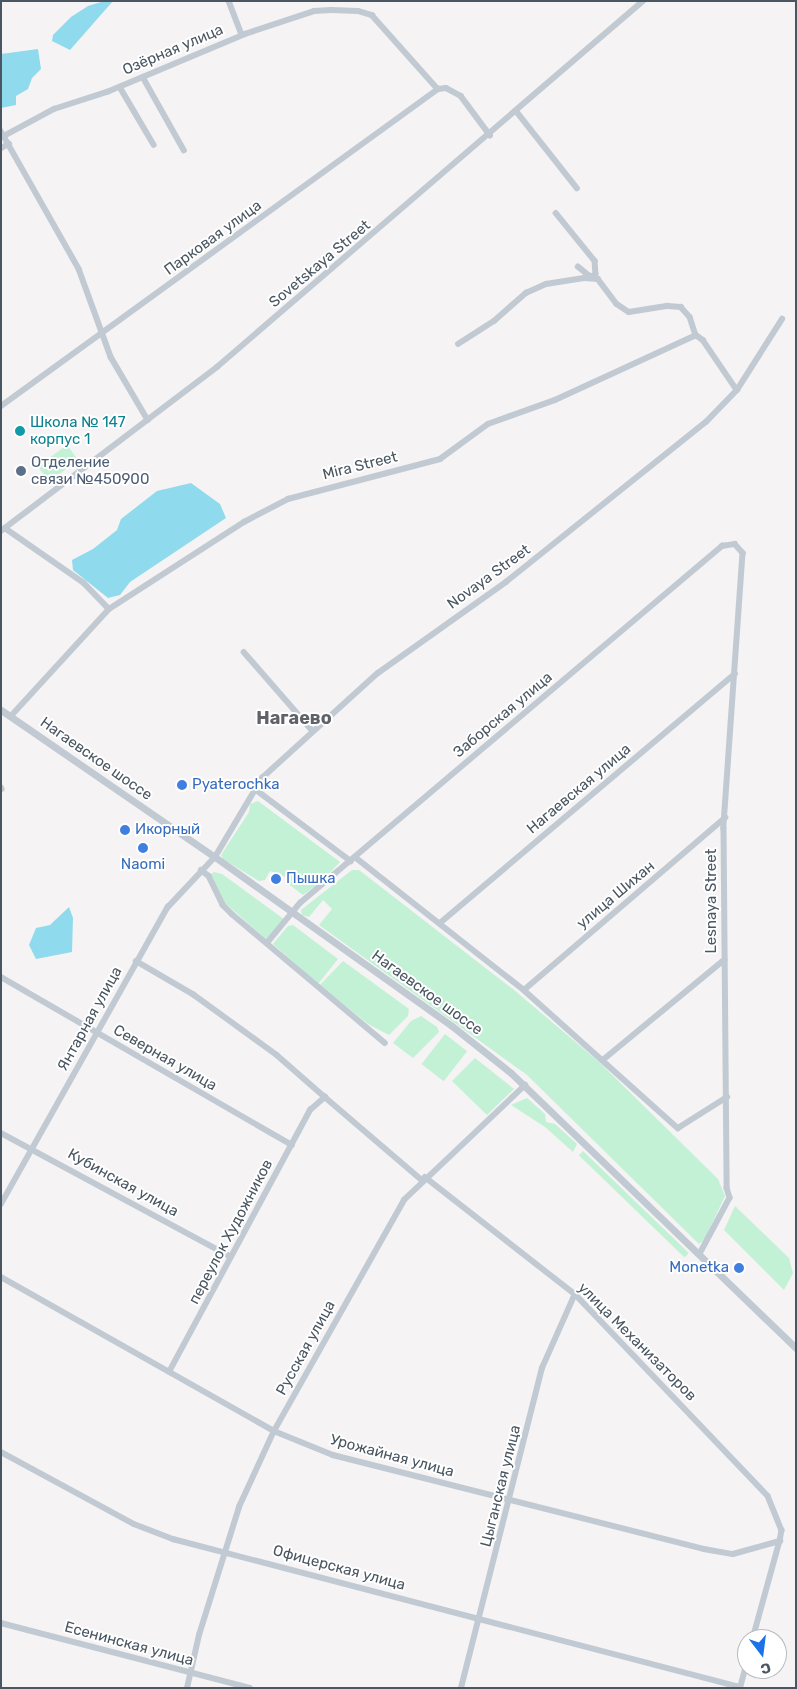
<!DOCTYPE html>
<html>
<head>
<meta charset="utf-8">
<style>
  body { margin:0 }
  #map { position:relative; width:797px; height:1689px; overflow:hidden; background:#f5f3f3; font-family:Rubik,sans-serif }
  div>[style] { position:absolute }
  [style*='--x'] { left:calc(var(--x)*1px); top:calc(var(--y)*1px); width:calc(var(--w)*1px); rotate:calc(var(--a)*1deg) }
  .green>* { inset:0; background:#c3f1d5; transform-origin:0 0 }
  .water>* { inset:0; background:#90daee }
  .minor>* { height:5.5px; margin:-2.75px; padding:0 2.75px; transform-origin:2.75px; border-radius:2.75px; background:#c1cad2 }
  .tertiary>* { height:7px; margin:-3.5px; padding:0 3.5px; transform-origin:3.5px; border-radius:3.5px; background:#c1cad2 }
  .dots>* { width:14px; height:14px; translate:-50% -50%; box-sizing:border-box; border:2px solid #fff; border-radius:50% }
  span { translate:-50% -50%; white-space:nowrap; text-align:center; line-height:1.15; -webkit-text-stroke:4px #fff; paint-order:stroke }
  .street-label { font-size:15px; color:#4a5661 }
  .culture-label { font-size:15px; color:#0d838f }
  .left { translate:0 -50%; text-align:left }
  .service-label { font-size:15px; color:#4e5e75 }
  .shop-label { font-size:15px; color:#366cbe }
  .right { translate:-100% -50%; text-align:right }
  .quarter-label { font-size:18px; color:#5f6368; font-weight:700 }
  .frame { position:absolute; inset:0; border:2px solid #4a5661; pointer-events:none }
  .north { position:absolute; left:737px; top:1629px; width:50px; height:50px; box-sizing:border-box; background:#fff; border:1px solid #b7bbc0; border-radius:50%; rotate:165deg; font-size:14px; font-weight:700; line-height:20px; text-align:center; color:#4a5661 }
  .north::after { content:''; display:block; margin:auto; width:18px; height:22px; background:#1a73e8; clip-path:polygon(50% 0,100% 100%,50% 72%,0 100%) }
</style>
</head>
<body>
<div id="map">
  <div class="green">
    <i style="left:67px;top:445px;width:19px;height:36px;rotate:54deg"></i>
    <i style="clip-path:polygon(258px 801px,340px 862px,321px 882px,303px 895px,286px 882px,288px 878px,270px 871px,265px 880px,259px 881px,223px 859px,221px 855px,249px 812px,250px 804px)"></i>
    <i style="clip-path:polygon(352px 870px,359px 870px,514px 990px,598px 1061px,718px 1179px,725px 1196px,704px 1240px,699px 1244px,527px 1075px,319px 925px,332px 909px,323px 900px,309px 917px,302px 915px,301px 910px)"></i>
    <i style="clip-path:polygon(214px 872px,222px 874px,285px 920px,267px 940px,224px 902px,211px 874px)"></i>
    <i style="clip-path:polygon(293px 925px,338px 959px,318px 984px,273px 944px,288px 926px)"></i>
    <i style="clip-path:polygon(343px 961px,409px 1009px,408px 1016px,389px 1035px,368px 1024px,320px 985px)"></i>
    <i style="clip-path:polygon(421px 1016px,437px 1027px,439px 1032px,413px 1058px,393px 1043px,411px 1021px)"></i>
    <i style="left:445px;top:1034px;width:28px;height:38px;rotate:38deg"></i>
    <i style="clip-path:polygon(475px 1058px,514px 1089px,487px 1115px,452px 1081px)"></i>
    <i style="clip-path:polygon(527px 1098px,545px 1114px,546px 1122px,555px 1124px,577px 1144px,573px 1152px,545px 1127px,511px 1105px)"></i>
    <i style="left:583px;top:1151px;width:147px;height:6px;rotate:44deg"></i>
    <i style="clip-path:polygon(735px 1206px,789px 1258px,793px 1273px,784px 1290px,724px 1230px)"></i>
  </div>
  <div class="water">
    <i style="clip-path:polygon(104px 1px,113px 1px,70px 50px,52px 41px,53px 35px,71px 17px,88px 6px)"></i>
    <i style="clip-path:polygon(38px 49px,41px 69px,32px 78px,28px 89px,16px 96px,16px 105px,1px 108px,1px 54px)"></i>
    <i style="clip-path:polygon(191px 483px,220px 504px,226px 518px,130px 582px,120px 595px,108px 598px,73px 570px,72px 560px,93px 549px,117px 530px,121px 519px,157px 491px)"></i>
    <i style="clip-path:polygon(69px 907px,73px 918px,72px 952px,36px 959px,29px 945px,36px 928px,50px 925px)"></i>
  </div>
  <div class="minor">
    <i style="--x:229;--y:1;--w:36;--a:69"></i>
    <i style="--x:143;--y:77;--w:84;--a:60.7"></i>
    <i style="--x:120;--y:87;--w:67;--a:59.6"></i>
    <i style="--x:517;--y:112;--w:97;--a:51.7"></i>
    <i style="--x:1;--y:131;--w:159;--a:60.5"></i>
    <i style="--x:79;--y:269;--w:94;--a:70"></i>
    <i style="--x:111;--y:357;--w:73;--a:59.6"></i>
    <i style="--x:4;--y:136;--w:57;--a:-28.4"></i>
    <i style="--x:54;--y:109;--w:56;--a:-17.8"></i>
    <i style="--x:107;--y:92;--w:150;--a:-22.8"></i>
    <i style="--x:245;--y:34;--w:73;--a:-18.4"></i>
    <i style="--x:314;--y:11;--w:17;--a:-3"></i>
    <i style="--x:331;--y:10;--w:27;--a:2"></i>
    <i style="--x:358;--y:11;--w:15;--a:16"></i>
    <i style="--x:372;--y:15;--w:99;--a:48.3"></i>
    <i style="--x:438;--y:89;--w:8;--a:-7"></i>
    <i style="--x:446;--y:88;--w:17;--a:28"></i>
    <i style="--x:461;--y:96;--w:49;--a:53.4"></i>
    <i style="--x:1;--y:148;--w:9;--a:-27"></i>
    <i style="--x:556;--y:213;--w:62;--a:50.9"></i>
    <i style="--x:595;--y:261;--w:13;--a:86"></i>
    <i style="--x:596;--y:274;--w:4;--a:124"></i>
    <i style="--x:594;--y:277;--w:5;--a:-169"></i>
    <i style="--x:589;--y:276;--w:14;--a:-141"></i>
    <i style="--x:458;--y:344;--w:43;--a:-32.6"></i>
    <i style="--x:494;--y:321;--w:43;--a:-41.2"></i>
    <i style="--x:526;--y:293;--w:22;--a:-24"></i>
    <i style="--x:546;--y:284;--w:38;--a:-9"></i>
    <i style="--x:584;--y:278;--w:14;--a:4"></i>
    <i style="--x:598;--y:279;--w:31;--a:53"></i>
    <i style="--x:617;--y:304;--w:14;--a:34"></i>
    <i style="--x:629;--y:312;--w:39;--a:-9"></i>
    <i style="--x:668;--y:306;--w:13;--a:4"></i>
    <i style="--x:681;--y:307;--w:13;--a:48"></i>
    <i style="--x:690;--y:317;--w:19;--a:72"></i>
    <i style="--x:1;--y:406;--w:540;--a:-35.96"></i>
    <i style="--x:5;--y:528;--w:96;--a:34.8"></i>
    <i style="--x:84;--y:583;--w:36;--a:46"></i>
    <i style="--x:1;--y:531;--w:271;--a:-37.2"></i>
    <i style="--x:217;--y:367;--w:562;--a:-40.67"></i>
    <i style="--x:244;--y:652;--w:105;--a:48.9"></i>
    <i style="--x:10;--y:717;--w:147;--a:-47.5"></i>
    <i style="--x:109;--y:609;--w:161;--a:-32.8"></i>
    <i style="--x:244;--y:522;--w:50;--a:-27.6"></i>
    <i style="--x:288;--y:499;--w:157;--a:-14.7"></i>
    <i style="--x:440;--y:459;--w:59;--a:-36.1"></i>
    <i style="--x:488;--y:424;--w:71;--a:-19.7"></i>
    <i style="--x:555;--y:400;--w:155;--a:-24.7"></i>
    <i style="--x:696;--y:335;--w:9;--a:36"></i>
    <i style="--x:703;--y:340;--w:60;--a:55.8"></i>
    <i style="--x:1;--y:787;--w:2;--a:63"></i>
    <i style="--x:255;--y:789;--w:120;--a:36.9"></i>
    <i style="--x:355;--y:857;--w:215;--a:38.2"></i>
    <i style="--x:524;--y:990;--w:207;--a:41.9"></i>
    <i style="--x:678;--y:1128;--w:58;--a:-32.3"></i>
    <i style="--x:201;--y:870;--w:10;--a:37"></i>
    <i style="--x:209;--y:876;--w:32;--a:64"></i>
    <i style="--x:223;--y:905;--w:13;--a:45"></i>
    <i style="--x:232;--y:914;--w:200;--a:40.1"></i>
    <i style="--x:440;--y:923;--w:386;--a:-40.2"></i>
    <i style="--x:267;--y:943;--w:52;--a:-50.5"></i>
    <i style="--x:300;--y:903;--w:553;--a:-40.23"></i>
    <i style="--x:722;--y:546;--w:13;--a:-9"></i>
    <i style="--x:735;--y:544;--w:12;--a:48"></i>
    <i style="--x:743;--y:553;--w:276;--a:94"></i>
    <i style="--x:724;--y:828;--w:360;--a:89.5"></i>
    <i style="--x:727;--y:1188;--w:10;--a:73"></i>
    <i style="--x:730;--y:1198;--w:64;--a:118.2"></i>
    <i style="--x:136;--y:961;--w:66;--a:30.1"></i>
    <i style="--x:193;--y:994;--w:104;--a:36"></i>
    <i style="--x:277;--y:1055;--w:64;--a:41.2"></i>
    <i style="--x:1;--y:977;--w:336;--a:30"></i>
    <i style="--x:524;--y:990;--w:265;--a:-40.6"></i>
    <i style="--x:604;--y:1059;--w:156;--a:-39.5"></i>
    <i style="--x:1;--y:1133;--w:261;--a:28.3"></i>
    <i style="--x:425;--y:1177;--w:190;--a:38"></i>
    <i style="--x:575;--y:1294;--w:279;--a:46.3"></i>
    <i style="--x:768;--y:1496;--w:37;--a:68"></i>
    <i style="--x:782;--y:1530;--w:11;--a:100"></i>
    <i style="--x:780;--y:1541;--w:102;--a:105.4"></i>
    <i style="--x:1;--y:1204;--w:341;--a:-60.7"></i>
    <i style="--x:168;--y:907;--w:69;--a:-46.8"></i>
    <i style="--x:215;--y:857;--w:92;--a:-59.3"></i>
    <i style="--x:262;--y:778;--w:156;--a:-42.2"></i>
    <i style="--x:378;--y:673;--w:157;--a:-35.4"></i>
    <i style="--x:506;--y:582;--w:256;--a:-38.7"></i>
    <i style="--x:706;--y:422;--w:45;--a:-45.9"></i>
    <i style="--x:737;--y:390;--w:84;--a:-57.6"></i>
    <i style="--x:1;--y:1277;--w:313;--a:29.4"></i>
    <i style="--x:274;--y:1431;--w:64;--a:22.1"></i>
    <i style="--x:333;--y:1455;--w:383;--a:14.2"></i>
    <i style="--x:704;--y:1549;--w:29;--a:10"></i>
    <i style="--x:733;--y:1554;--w:49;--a:-15.5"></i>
    <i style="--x:169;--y:1372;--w:298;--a:-61.7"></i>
    <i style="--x:310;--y:1110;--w:20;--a:-41"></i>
    <i style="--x:325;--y:1097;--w:128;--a:40.6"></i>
    <i style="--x:1;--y:1452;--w:151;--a:28.4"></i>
    <i style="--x:134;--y:1524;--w:42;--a:21"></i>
    <i style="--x:173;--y:1539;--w:586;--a:14.63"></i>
    <i style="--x:1;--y:1623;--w:257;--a:14.6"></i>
    <i style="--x:187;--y:1688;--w:54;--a:-77.2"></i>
    <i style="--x:199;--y:1635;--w:134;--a:-72.6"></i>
    <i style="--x:239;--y:1507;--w:84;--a:-65.3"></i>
    <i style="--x:274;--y:1431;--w:265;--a:-60.6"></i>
    <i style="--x:404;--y:1200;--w:167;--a:-43.5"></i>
    <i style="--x:461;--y:1688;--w:330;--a:-75.8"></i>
    <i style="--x:542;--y:1368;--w:81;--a:-66"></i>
    <i style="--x:740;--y:1688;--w:27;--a:-75"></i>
  </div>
  <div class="tertiary">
    <i style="--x:1;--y:710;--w:260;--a:34.5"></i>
    <i style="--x:215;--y:857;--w:291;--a:35.5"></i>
    <i style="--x:452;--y:1026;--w:75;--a:38.5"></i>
    <i style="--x:511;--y:1073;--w:396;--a:44"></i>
  </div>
  <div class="dots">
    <i style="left:20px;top:431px;background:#0f9aa8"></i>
    <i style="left:21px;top:471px;background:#5c6f8a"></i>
    <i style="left:182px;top:785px;background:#3f7fe0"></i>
    <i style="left:125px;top:830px;background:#3f7fe0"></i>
    <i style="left:143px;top:848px;background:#3f7fe0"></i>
    <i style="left:276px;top:879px;background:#3f7fe0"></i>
    <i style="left:739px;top:1268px;background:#3f7fe0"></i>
  </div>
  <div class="street-label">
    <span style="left:173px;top:50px;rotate:-23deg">Озёрная улица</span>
    <span style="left:213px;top:238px;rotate:-36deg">Парковая улица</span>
    <span style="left:320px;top:264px;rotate:-40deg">Sovetskaya Street</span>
    <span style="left:360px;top:466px;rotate:-14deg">Mira Street</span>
    <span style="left:489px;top:577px;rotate:-36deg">Novaya Street</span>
    <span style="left:503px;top:715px;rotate:-40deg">Заборская улица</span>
    <span style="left:96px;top:759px;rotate:35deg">Нагаевское шоссе</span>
    <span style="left:579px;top:789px;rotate:-40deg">Нагаевская улица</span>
    <span style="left:616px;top:895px;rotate:-40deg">улица Шихан</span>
    <span style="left:712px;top:901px;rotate:-90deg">Lesnaya Street</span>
    <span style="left:427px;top:993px;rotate:36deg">Нагаевское шоссе</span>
    <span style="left:90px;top:1019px;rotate:-61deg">Янтарная улица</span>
    <span style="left:165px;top:1058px;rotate:30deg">Северная улица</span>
    <span style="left:123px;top:1183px;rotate:29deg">Кубинская улица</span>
    <span style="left:231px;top:1232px;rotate:-62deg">переулок Художников</span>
    <span style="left:637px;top:1342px;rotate:45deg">улица Механизаторов</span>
    <span style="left:306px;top:1348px;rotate:-61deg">Русская улица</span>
    <span style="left:392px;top:1456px;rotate:15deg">Урожайная улица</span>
    <span style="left:501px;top:1486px;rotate:-76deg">Цыганская улица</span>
    <span style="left:339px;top:1568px;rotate:15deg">Офицерская улица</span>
    <span style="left:129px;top:1644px;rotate:15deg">Есенинская улица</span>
  </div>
  <div class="culture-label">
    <span class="left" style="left:30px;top:431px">Школа № 147<br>корпус 1</span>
  </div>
  <div class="service-label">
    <span class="left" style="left:31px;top:471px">Отделение<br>связи №450900</span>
  </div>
  <div class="shop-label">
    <span class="left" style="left:192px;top:785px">Pyaterochka</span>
    <span class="left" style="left:135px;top:830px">Икорный</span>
    <span style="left:143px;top:865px">Naomi</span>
    <span class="left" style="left:286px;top:879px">Пышка</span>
    <span class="right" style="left:729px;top:1268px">Monetka</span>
  </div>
  <div class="quarter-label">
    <span style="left:294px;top:718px">Нагаево</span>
  </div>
  <div class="frame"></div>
  <div class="north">С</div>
</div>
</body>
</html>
